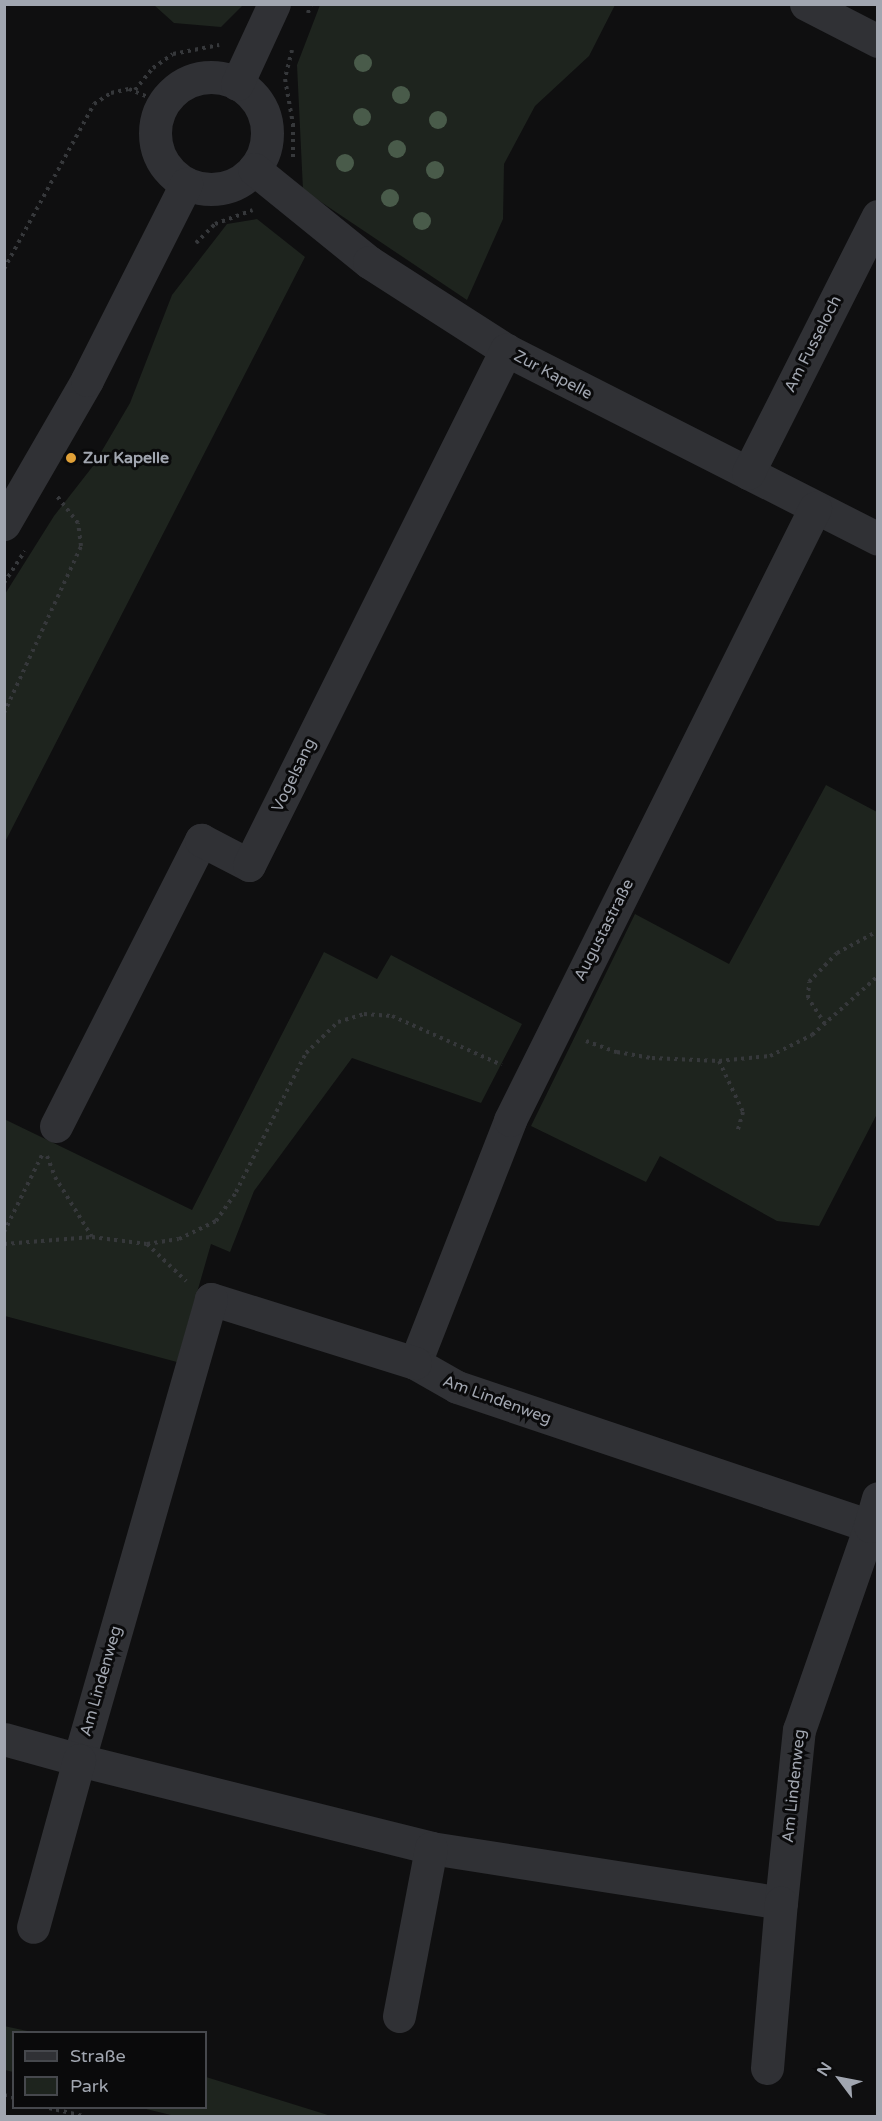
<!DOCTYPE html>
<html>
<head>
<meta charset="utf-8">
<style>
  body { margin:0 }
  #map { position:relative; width:882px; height:2121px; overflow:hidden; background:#0f0f10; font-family:"Varela Round",sans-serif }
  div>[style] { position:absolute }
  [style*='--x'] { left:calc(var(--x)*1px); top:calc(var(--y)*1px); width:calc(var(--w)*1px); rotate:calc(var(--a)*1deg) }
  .green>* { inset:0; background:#1e241e }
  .path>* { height:4px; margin-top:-2px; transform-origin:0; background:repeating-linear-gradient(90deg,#36383b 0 3px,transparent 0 7.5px) }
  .minor>* { height:33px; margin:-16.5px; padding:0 16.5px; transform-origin:16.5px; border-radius:16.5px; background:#303135 }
  .minor>.ring { margin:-16.5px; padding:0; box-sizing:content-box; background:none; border:33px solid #303135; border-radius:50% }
  .trees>* { width:18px; height:18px; margin:-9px; border-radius:50%; background:#495b4a }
  .dots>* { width:16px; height:16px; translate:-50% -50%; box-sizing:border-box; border:3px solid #0a0a0b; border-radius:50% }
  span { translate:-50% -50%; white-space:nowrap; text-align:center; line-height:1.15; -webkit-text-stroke:6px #0a0a0b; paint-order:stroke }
  .street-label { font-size:16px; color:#a1a6b0 }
  .poi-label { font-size:16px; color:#a1a6b0; font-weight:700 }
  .left { translate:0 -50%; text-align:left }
  .frame { position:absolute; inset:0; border:6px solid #a1a6b0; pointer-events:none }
  .legend { position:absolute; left:12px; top:2031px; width:195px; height:78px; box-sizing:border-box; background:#0a0a0b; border:2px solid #46484d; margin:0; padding:8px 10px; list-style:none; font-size:18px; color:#a1a6b0 }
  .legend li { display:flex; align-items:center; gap:12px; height:30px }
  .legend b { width:30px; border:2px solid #46484d }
  .north { position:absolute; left:810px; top:2049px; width:60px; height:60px; -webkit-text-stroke:4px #0a0a0b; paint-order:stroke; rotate:302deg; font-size:16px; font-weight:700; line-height:24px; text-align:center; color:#a1a6b0 }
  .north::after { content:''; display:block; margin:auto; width:21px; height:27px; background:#a1a6b0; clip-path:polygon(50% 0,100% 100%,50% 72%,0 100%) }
</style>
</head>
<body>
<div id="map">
  <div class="green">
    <i style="clip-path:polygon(154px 5px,243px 5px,221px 27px,174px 23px)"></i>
    <i style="clip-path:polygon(320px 5px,615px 5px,589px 56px,535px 106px,504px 164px,503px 219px,467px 300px,303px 190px,297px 65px)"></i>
    <i style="clip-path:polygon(257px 219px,305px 257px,5px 842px,5px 594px,54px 516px,93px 466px,130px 403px,172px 295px,227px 224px)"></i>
    <i style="clip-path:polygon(826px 785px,877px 812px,878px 1112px,819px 1226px,777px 1221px,660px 1156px,646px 1182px,531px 1126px,635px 914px,729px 964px)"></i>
    <i style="clip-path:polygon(324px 952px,377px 979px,391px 955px,522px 1024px,481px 1103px,352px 1058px,254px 1191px,230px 1252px,211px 1244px,177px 1362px,5px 1316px,4px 1119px,192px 1210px)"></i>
    <i style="clip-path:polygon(4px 2026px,32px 2032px,14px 2032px,13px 2072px,5px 2070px)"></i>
    <i style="clip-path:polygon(206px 2077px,331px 2116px,175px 2116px,142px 2108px,206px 2108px)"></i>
  </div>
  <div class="path">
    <i style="--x:308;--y:13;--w:9;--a:-72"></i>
    <i style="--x:292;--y:50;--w:30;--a:104"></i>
    <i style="--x:285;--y:79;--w:46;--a:79.9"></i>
    <i style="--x:293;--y:124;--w:34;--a:90"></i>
    <i style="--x:135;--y:90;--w:28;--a:-51"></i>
    <i style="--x:153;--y:68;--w:24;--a:-35"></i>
    <i style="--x:173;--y:54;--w:47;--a:-11.1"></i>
    <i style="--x:196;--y:243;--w:27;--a:-45"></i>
    <i style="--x:215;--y:224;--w:40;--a:-20.2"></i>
    <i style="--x:4;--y:269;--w:188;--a:-61.4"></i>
    <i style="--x:94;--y:104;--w:20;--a:-33"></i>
    <i style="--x:111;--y:93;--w:18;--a:-13"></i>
    <i style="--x:129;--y:89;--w:38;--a:23"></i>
    <i style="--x:4;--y:583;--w:38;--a:-57"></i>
    <i style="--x:4;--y:713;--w:184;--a:-65.2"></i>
    <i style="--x:81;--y:546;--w:23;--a:-97"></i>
    <i style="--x:78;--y:523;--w:34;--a:-128"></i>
    <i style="--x:825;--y:1024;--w:31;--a:-123"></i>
    <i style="--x:808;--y:998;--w:16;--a:-86"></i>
    <i style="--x:809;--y:982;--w:40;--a:-46"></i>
    <i style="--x:837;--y:953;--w:47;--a:-28.2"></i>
    <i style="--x:586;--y:1041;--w:33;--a:20"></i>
    <i style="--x:617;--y:1052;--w:36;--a:10"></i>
    <i style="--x:652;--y:1058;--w:67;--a:2.6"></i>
    <i style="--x:719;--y:1061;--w:51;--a:-5.6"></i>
    <i style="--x:770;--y:1056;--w:47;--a:-26.6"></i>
    <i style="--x:812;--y:1035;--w:89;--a:-41.8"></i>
    <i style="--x:719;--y:1061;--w:56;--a:64.8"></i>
    <i style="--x:743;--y:1112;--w:22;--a:106"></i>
    <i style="--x:47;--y:1156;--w:22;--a:69"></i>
    <i style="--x:55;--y:1177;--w:70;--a:58.3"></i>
    <i style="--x:4;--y:1232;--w:86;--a:-63.7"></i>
    <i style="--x:4;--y:1244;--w:88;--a:-4.5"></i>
    <i style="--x:92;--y:1237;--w:55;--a:7.3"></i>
    <i style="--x:147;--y:1244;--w:54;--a:43.5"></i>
    <i style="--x:147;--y:1244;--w:32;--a:-9"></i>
    <i style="--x:179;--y:1239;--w:41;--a:-25.9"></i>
    <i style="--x:216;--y:1221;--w:35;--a:-55"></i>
    <i style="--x:236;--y:1192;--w:156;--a:-63.3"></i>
    <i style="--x:306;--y:1053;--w:45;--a:-44.1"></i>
    <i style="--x:338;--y:1022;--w:27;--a:-17"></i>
    <i style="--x:364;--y:1014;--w:28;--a:4"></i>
    <i style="--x:392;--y:1016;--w:120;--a:24"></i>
    <i style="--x:4;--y:2095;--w:10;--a:17"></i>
    <i style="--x:49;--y:2108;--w:36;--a:13"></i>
  </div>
  <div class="minor">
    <i style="--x:806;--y:4;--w:81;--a:27.2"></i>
    <i class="ring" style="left:155px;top:77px;width:79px;height:79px"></i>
    <i style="--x:237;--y:84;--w:88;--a:-65.2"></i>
    <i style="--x:254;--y:169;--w:148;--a:39"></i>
    <i style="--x:369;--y:262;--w:163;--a:32.7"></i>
    <i style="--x:506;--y:350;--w:417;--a:26.9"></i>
    <i style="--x:748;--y:473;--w:288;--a:-63.2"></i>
    <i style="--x:4;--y:524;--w:166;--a:-60"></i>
    <i style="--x:87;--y:380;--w:220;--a:-63.2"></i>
    <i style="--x:56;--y:1126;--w:321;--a:-63.1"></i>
    <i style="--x:201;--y:840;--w:54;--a:27.5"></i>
    <i style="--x:249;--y:865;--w:576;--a:-63.48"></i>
    <i style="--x:415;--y:1363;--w:261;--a:-68.6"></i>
    <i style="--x:510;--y:1120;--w:684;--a:-63.51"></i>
    <i style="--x:870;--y:1526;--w:436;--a:-161.4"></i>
    <i style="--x:457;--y:1387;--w:48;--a:-150.3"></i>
    <i style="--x:415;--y:1363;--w:214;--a:-162.6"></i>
    <i style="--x:211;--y:1299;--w:480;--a:106"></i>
    <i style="--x:79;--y:1760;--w:363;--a:14"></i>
    <i style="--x:431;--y:1848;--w:354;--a:8.9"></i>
    <i style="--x:781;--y:1903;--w:174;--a:-84.1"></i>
    <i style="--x:799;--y:1730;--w:216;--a:-70.8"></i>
    <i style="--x:870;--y:1526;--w:29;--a:-74"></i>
    <i style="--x:4;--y:1739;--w:78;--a:15.6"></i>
    <i style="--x:79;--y:1760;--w:173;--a:105.4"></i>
    <i style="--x:399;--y:2016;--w:171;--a:-79.2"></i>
    <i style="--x:767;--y:2068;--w:166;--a:-85.2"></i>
  </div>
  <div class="trees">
    <i style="left:363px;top:63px"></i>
    <i style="left:401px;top:95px"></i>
    <i style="left:362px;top:117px"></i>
    <i style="left:438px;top:120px"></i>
    <i style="left:397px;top:149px"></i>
    <i style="left:345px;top:163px"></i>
    <i style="left:435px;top:170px"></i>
    <i style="left:390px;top:198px"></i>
    <i style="left:422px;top:221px"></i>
  </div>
  <div class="dots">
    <i style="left:71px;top:458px;background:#e0a037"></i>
  </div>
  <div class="street-label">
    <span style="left:813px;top:344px;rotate:-63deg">Am Fusseloch</span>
    <span style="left:553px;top:375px;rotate:28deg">Zur Kapelle</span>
    <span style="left:294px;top:775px;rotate:-64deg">Vogelsang</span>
    <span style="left:604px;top:930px;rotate:-63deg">Augustastraße</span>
    <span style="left:497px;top:1400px;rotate:20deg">Am Lindenweg</span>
    <span style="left:101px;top:1681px;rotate:-74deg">Am Lindenweg</span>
    <span style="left:794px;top:1786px;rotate:-84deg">Am Lindenweg</span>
  </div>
  <div class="poi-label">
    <span class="left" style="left:83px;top:458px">Zur Kapelle</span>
  </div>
  <div class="frame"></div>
  <ul class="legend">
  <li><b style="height:8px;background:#303135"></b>Straße</li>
  <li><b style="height:16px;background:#1e241e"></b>Park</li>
  </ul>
  <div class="north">N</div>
</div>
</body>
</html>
